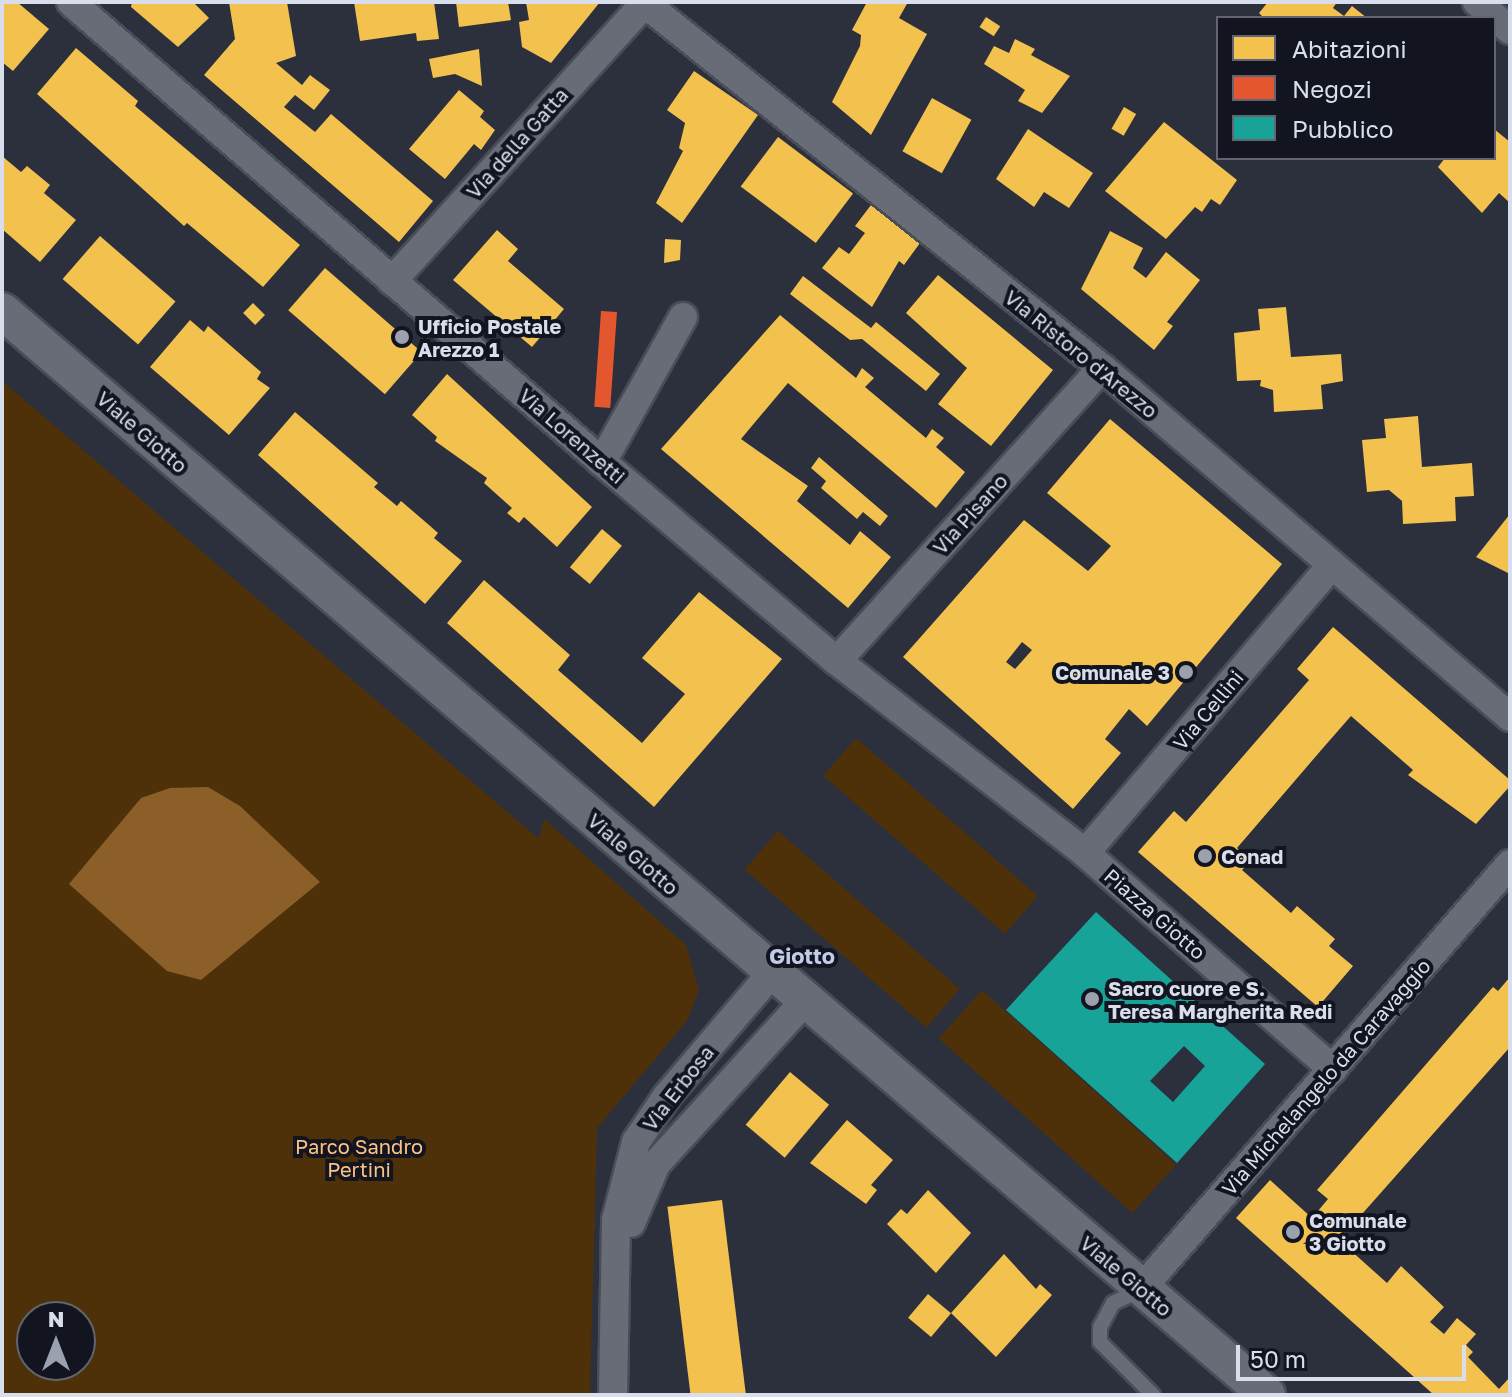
<!DOCTYPE html>
<html>
<head>
<meta charset="utf-8">
<style>
  body { margin:0 }
  #map { position:relative; width:1512px; height:1397px; overflow:hidden; background:#2b303c; font-family:"Golos Text",sans-serif }
  div>[style] { position:absolute }
  [style*='--x'] { left:calc(var(--x)*1px); top:calc(var(--y)*1px); width:calc(var(--w)*1px); rotate:calc(var(--a)*1deg) }
  .green>* { inset:0; background:#4e3109; transform-origin:0 0 }
  .water>* { inset:0; background:#8c5e28 }
  .homes>* { inset:0; background:#f2c14e; transform-origin:0 0 }
  .shops>* { inset:0; background:#e4572e; transform-origin:0 0 }
  .public>* { inset:0; background:#17a398 }
  .roads { filter:drop-shadow(2px 0 #494d57) drop-shadow(-2px 0 #494d57) drop-shadow(0 2px #494d57) drop-shadow(0 -2px #494d57) }
  .service>* { height:14px; margin:-7px; padding:0 7px; transform-origin:7px; border-radius:7px; background:#676c76 }
  .minor>* { height:28px; margin:-14px; padding:0 14px; transform-origin:14px; border-radius:14px; background:#676c76 }
  .tertiary>* { height:36px; margin:-18px; padding:0 18px; transform-origin:18px; border-radius:18px; background:#676c76 }
  .dots>* { width:22px; height:22px; translate:-50% -50%; box-sizing:border-box; border:4px solid #12151f; border-radius:50% }
  span { translate:-50% -50%; white-space:nowrap; text-align:center; line-height:1.15; -webkit-text-stroke:8px #12151f; paint-order:stroke }
  .street-label { font-size:20px; color:#d9deed }
  .poi-label { font-size:20px; color:#d9deed; font-weight:700 }
  .left { translate:0 -50%; text-align:left }
  .right { translate:-100% -50%; text-align:right }
  .park-label { font-size:20px; color:#fdc384 }
  .neighbourhood-label { font-size:22px; color:#c2cce9; font-weight:700 }
  .frame { position:absolute; inset:0; border:4px solid #d9deed; pointer-events:none }
  .legend { position:absolute; left:1216px; top:16px; width:280px; height:144px; box-sizing:border-box; background:#12151f; border:2px solid #626571; margin:0; padding:10px 14px; list-style:none; font-size:24px; color:#d9deed }
  .legend li { display:flex; align-items:center; gap:16px; height:40px }
  .legend b { width:40px; border:2px solid #626571 }
  .north { position:absolute; left:16px; top:1301px; width:80px; height:80px; box-sizing:border-box; background:#12151f; border:2px solid #626571; border-radius:50%; rotate:0deg; font-size:22px; font-weight:700; line-height:32px; text-align:center; color:#d9deed }
  .north::after { content:''; display:block; margin:auto; width:28px; height:36px; background:#9ca1af; clip-path:polygon(50% 0,100% 100%,50% 72%,0 100%) }
  .scale { position:absolute; left:1236px; top:1345px; width:230px; height:36px; box-sizing:border-box; border:4px solid #d9deed; border-top:0; padding-left:10px; font-size:24px; line-height:28px; white-space:nowrap; color:#d9deed; -webkit-text-stroke:6px #12151f; paint-order:stroke }
</style>
</head>
<body>
<div id="map">
  <div class="green">
    <i style="clip-path:polygon(evenodd,2px 381px,539px 839px,544px 819px,686px 945px,699px 990px,687px 1021px,597px 1128px,590px 1395px,2px 1395px,2px 381px,109px 839px,320px 882px,201px 980px,70px 884px,109px 839px,2px 381px,32px 1317px,80px 1317px,80px 1365px,32px 1365px,32px 1317px)"></i>
    <i style="left:856px;top:738px;width:241px;height:50px;rotate:41deg"></i>
    <i style="left:778px;top:831px;width:241px;height:51px;rotate:41deg"></i>
    <i style="left:982px;top:990px;width:261px;height:65px;rotate:42deg"></i>
  </div>
  <div class="water">
    <i style="clip-path:polygon(208px 787px,240px 806px,320px 882px,201px 980px,167px 971px,69px 884px,141px 798px,170px 788px)"></i>
  </div>
  <div class="homes">
    <i style="clip-path:polygon(2px 2px,17px 2px,49px 29px,13px 71px,2px 62px)"></i>
    <i style="clip-path:polygon(132px 2px,193px 2px,209px 18px,178px 47px,131px 7px)"></i>
    <i style="clip-path:polygon(229px 2px,287px 2px,296px 56px,276px 63px,302px 85px,310px 75px,330px 90px,314px 110px,295px 95px,284px 107px,315px 132px,331px 114px,433px 201px,399px 242px,204px 75px,235px 39px)"></i>
    <i style="clip-path:polygon(354px 2px,434px 2px,439px 39px,417px 41px,416px 33px,360px 41px)"></i>
    <i style="clip-path:polygon(456px 2px,508px 2px,511px 20px,459px 27px)"></i>
    <i style="clip-path:polygon(526px 2px,600px 2px,551px 63px,522px 47px,519px 22px,529px 20px)"></i>
    <i style="clip-path:polygon(867px 2px,908px 2px,899px 18px,927px 34px,871px 135px,832px 102px,860px 46px,861px 35px,852px 30px)"></i>
    <i style="clip-path:polygon(1268px 2px,1337px 2px,1333px 8px,1344px 16px,1352px 6px,1367px 18px,1264px 18px,1259px 13px)"></i>
    <i style="left:986px;top:17px;width:17px;height:12px;rotate:33deg"></i>
    <i style="clip-path:polygon(1015px 39px,1035px 49px,1031px 55px,1070px 76px,1042px 113px,1018px 101px,1025px 90px,984px 64px,994px 46px,1009px 53px)"></i>
    <i style="clip-path:polygon(76px 48px,138px 101px,135px 106px,300px 245px,263px 287px,187px 223px,184px 226px,37px 94px)"></i>
    <i style="clip-path:polygon(479px 49px,482px 86px,455px 74px,433px 78px,429px 59px)"></i>
    <i style="clip-path:polygon(694px 71px,758px 115px,682px 223px,656px 203px,683px 151px,679px 148px,685px 123px,667px 110px)"></i>
    <i style="clip-path:polygon(459px 90px,484px 111px,480px 117px,495px 130px,481px 150px,474px 144px,445px 179px,409px 149px)"></i>
    <i style="left:932px;top:98px;width:45px;height:61px;rotate:29deg"></i>
    <i style="left:1124px;top:107px;width:14px;height:25px;rotate:30deg"></i>
    <i style="clip-path:polygon(1164px 122px,1237px 180px,1220px 205px,1211px 199px,1202px 212px,1195px 207px,1166px 239px,1105px 191px)"></i>
    <i style="clip-path:polygon(1028px 129px,1093px 173px,1069px 208px,1044px 192px,1034px 207px,996px 179px)"></i>
    <i style="clip-path:polygon(1494px 129px,1510px 142px,1510px 203px,1499px 193px,1482px 213px,1438px 167px,1445px 158px,1494px 158px)"></i>
    <i style="left:778px;top:137px;width:94px;height:62px;rotate:37deg"></i>
    <i style="clip-path:polygon(2px 156px,21px 172px,27px 166px,50px 185px,44px 193px,76px 220px,40px 262px,2px 229px)"></i>
    <i style="clip-path:polygon(871px 205px,920px 243px,904px 265px,899px 261px,872px 307px,822px 268px,839px 247px,849px 254px,865px 233px,855px 226px)"></i>
    <i style="clip-path:polygon(497px 230px,518px 249px,508px 261px,564px 309px,532px 347px,453px 280px)"></i>
    <i style="clip-path:polygon(1110px 231px,1143px 248px,1133px 268px,1146px 278px,1166px 252px,1200px 280px,1167px 322px,1173px 326px,1154px 350px,1081px 289px)"></i>
    <i style="left:100px;top:236px;width:100px;height:57px;rotate:41deg"></i>
    <i style="clip-path:polygon(665px 239px,681px 240px,680px 260px,664px 263px)"></i>
    <i style="left:325px;top:268px;width:128px;height:56px;rotate:41deg"></i>
    <i style="clip-path:polygon(938px 275px,1053px 370px,991px 446px,938px 404px,967px 368px,906px 313px)"></i>
    <i style="clip-path:polygon(803px 276px,871px 328px,876px 322px,940px 374px,926px 391px,862px 339px,850px 340px,790px 294px)"></i>
    <i style="left:253px;top:303px;width:17px;height:14px;rotate:45deg"></i>
    <i style="clip-path:polygon(1286px 307px,1291px 357px,1341px 354px,1343px 381px,1321px 385px,1323px 409px,1274px 412px,1273px 390px,1260px 386px,1261px 380px,1237px 381px,1234px 333px,1260px 330px,1258px 309px)"></i>
    <i style="clip-path:polygon(780px 315px,856px 378px,862px 368px,874px 378px,865px 387px,926px 438px,932px 429px,944px 438px,936px 447px,965px 472px,936px 508px,788px 383px,741px 439px,808px 486px,797px 501px,850px 545px,860px 531px,891px 557px,848px 608px,661px 449px)"></i>
    <i style="clip-path:polygon(190px 320px,204px 332px,208px 326px,261px 372px,257px 379px,270px 388px,229px 435px,150px 367px)"></i>
    <i style="clip-path:polygon(447px 374px,592px 507px,557px 547px,524px 517px,519px 523px,507px 513px,512px 508px,484px 483px,487px 478px,435px 441px,437px 437px,412px 415px)"></i>
    <i style="clip-path:polygon(295px 412px,378px 483px,374px 487px,397px 506px,401px 501px,429px 525px,438px 533px,434px 538px,462px 561px,425px 604px,258px 455px)"></i>
    <i style="clip-path:polygon(1418px 416px,1422px 467px,1472px 463px,1474px 496px,1455px 497px,1456px 521px,1403px 524px,1402px 501px,1389px 490px,1367px 492px,1362px 440px,1386px 438px,1384px 419px)"></i>
    <i style="clip-path:polygon(evenodd,1110px 419px,1282px 564px,1147px 726px,1129px 709px,1105px 739px,1121px 753px,1073px 809px,903px 657px,1024px 520px,1088px 571px,1111px 546px,1047px 493px,1110px 419px,1022px 642px,1032px 650px,1015px 669px,1006px 662px,1022px 642px)"></i>
    <i style="clip-path:polygon(819px 457px,888px 516px,880px 526px,863px 512px,857px 519px,821px 488px,826px 481px,811px 468px)"></i>
    <i style="clip-path:polygon(1510px 514px,1510px 574px,1476px 557px)"></i>
    <i style="left:602px;top:529px;width:26px;height:50px;rotate:40deg"></i>
    <i style="clip-path:polygon(484px 580px,570px 655px,558px 670px,642px 743px,685px 694px,642px 658px,699px 592px,782px 659px,654px 807px,447px 623px)"></i>
    <i style="clip-path:polygon(1333px 627px,1510px 780px,1510px 786px,1476px 824px,1408px 775px,1413px 770px,1351px 716px,1323px 748px,1237px 848px,1251px 860px,1242px 870px,1291px 913px,1297px 906px,1335px 939px,1329px 946px,1353px 966px,1318px 1007px,1138px 852px,1174px 811px,1186px 822px,1309px 680px,1297px 669px)"></i>
    <i style="clip-path:polygon(1510px 977px,1510px 1047px,1339px 1240px,1387px 1283px,1401px 1266px,1444px 1307px,1430px 1322px,1444px 1334px,1457px 1318px,1476px 1334px,1466px 1345px,1473px 1352px,1468px 1357px,1499px 1389px,1510px 1377px,1510px 1395px,1434px 1395px,1236px 1218px,1270px 1180px,1312px 1218px,1328px 1199px,1317px 1190px,1493px 987px,1498px 991px)"></i>
    <i style="left:790px;top:1072px;width:51px;height:69px;rotate:40deg"></i>
    <i style="clip-path:polygon(847px 1120px,893px 1160px,871px 1185px,877px 1190px,866px 1204px,810px 1163px)"></i>
    <i style="clip-path:polygon(928px 1190px,971px 1233px,936px 1273px,887px 1224px,901px 1209px,907px 1214px)"></i>
    <i style="left:722px;top:1200px;width:196px;height:55px;rotate:83deg"></i>
    <i style="clip-path:polygon(1004px 1254px,1036px 1289px,1040px 1284px,1052px 1295px,996px 1357px,951px 1313px)"></i>
    <i style="left:928px;top:1294px;width:30px;height:31px;rotate:40deg"></i>
  </div>
  <div class="shops">
    <i style="left:601px;top:311px;width:16px;height:96px;rotate:4deg"></i>
  </div>
  <div class="public">
    <i style="clip-path:polygon(evenodd,1096px 912px,1265px 1064px,1177px 1163px,1006px 1010px,1096px 912px,1184px 1046px,1205px 1066px,1173px 1102px,1150px 1081px,1184px 1046px)"></i>
  </div>
  <div class="roads">
    <div class="service">
      <i style="--x:1140;--y:1290;--w:30;--a:154"></i>
      <i style="--x:1113;--y:1303;--w:27;--a:118"></i>
      <i style="--x:1100;--y:1327;--w:15;--a:90"></i>
      <i style="--x:1100;--y:1342;--w:75;--a:45"></i>
    </div>
    <div class="minor">
      <i style="--x:71;--y:2;--w:703;--a:40.9"></i>
      <i style="--x:602;--y:462;--w:308;--a:40.3"></i>
      <i style="--x:837;--y:661;--w:314;--a:37.7"></i>
      <i style="--x:1085;--y:853;--w:329;--a:41.1"></i>
      <i style="--x:643;--y:2;--w:587;--a:38.57"></i>
      <i style="--x:1102;--y:368;--w:537;--a:40.54"></i>
      <i style="--x:1477;--y:2;--w:43;--a:40.3"></i>
      <i style="--x:392;--y:281;--w:373;--a:-47.7"></i>
      <i style="--x:602;--y:462;--w:166;--a:-60.8"></i>
      <i style="--x:837;--y:661;--w:395;--a:-47.9"></i>
      <i style="--x:1085;--y:853;--w:377;--a:-49.4"></i>
      <i style="--x:631;--y:1223;--w:64;--a:-67"></i>
      <i style="--x:656;--y:1164;--w:219;--a:-47.6"></i>
      <i style="--x:1141;--y:1289;--w:563;--a:-49.03"></i>
      <i style="--x:613;--y:1395;--w:175;--a:-89"></i>
      <i style="--x:616;--y:1220;--w:81;--a:-75.6"></i>
      <i style="--x:636;--y:1142;--w:55;--a:-56"></i>
      <i style="--x:667;--y:1096;--w:160;--a:-49.6"></i>
    </div>
    <div class="tertiary">
      <i style="--x:2;--y:311;--w:1666;--a:40.59"></i>
    </div>
  </div>
  <div class="dots">
    <i style="left:402px;top:337px;background:#9ca1af"></i>
    <i style="left:1186px;top:672px;background:#9ca1af"></i>
    <i style="left:1205px;top:856px;background:#9ca1af"></i>
    <i style="left:1092px;top:999px;background:#9ca1af"></i>
    <i style="left:1293px;top:1232px;background:#9ca1af"></i>
  </div>
  <div class="street-label">
    <span style="left:517px;top:143px;rotate:-48deg">Via della Gatta</span>
    <span style="left:1081px;top:354px;rotate:39deg">Via Ristoro d'Arezzo</span>
    <span style="left:142px;top:432px;rotate:41deg">Viale Giotto</span>
    <span style="left:572px;top:436px;rotate:41deg">Via Lorenzetti</span>
    <span style="left:970px;top:514px;rotate:-48deg">Via Pisano</span>
    <span style="left:1208px;top:710px;rotate:-50deg">Via Cellini</span>
    <span style="left:633px;top:854px;rotate:41deg">Viale Giotto</span>
    <span style="left:1155px;top:914px;rotate:41deg">Piazza Giotto</span>
    <span style="left:1326px;top:1077px;rotate:-49deg">Via Michelangelo da Caravaggio</span>
    <span style="left:678px;top:1088px;rotate:-52deg">Via Erbosa</span>
    <span style="left:1126px;top:1276px;rotate:40deg">Viale Giotto</span>
  </div>
  <div class="poi-label">
    <span class="left" style="left:418px;top:338px">Ufficio Postale<br>Arezzo 1</span>
    <span class="right" style="left:1170px;top:672px">Comunale 3</span>
    <span class="left" style="left:1221px;top:856px">Conad</span>
    <span class="left" style="left:1108px;top:1000px">Sacro cuore e S.<br>Teresa Margherita Redi</span>
    <span class="left" style="left:1309px;top:1232px">Comunale<br>3 Giotto</span>
  </div>
  <div class="park-label">
    <span style="left:359px;top:1158px">Parco Sandro<br>Pertini</span>
  </div>
  <div class="neighbourhood-label">
    <span style="left:802px;top:956px">Giotto</span>
  </div>
  <div class="frame"></div>
  <ul class="legend">
  <li><b style="height:22px;background:#f2c14e"></b>Abitazioni</li>
  <li><b style="height:22px;background:#e4572e"></b>Negozi</li>
  <li><b style="height:22px;background:#17a398"></b>Pubblico</li>
  </ul>
  <div class="north">N</div>
  <div class="scale">50 m</div>
</div>
</body>
</html>
